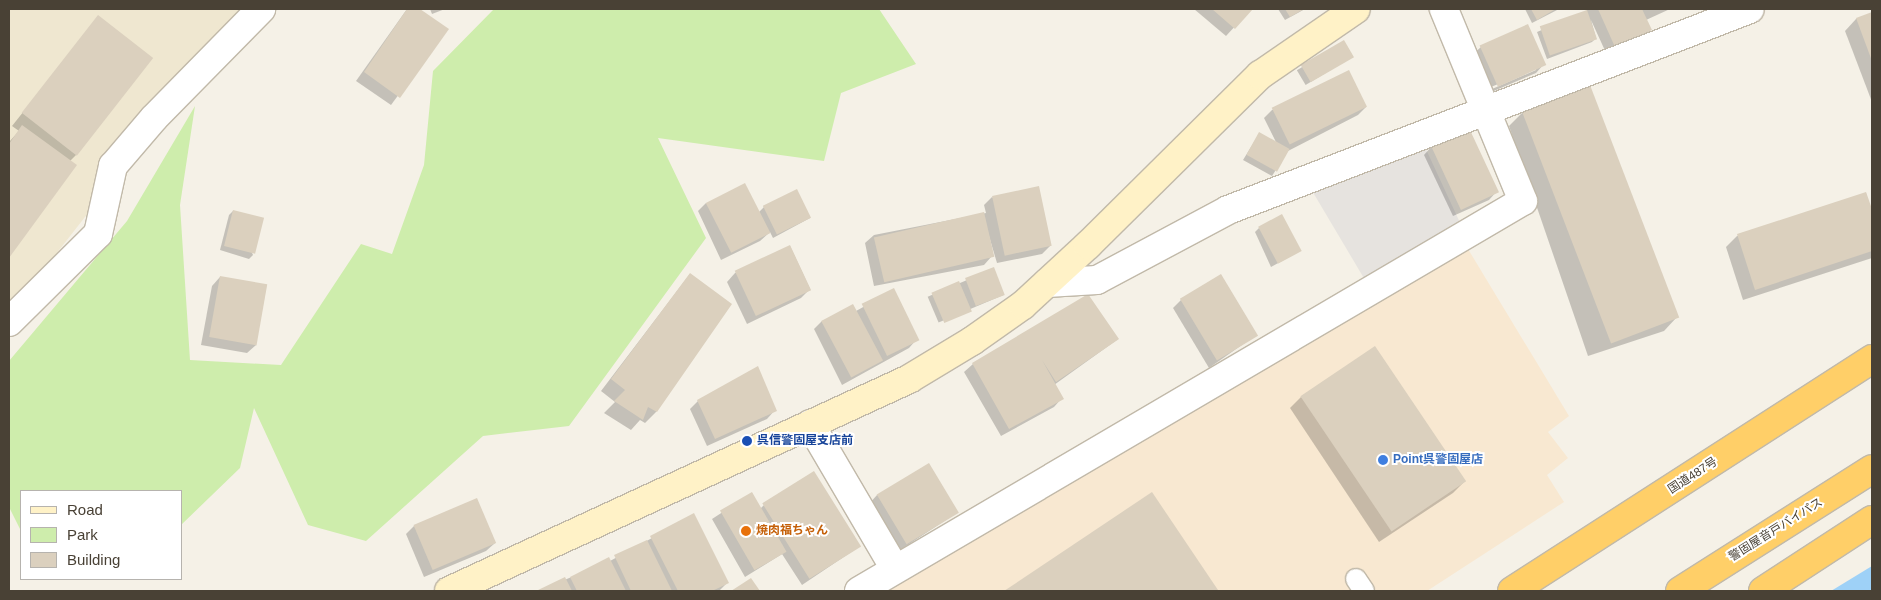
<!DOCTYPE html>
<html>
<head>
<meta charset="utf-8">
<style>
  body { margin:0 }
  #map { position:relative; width:1881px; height:600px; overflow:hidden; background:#f5f1e7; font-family:Helvetica,"Noto Sans JP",sans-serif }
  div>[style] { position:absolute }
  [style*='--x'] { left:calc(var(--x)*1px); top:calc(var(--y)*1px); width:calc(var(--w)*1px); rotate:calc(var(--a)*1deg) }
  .commercial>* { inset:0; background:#f8e8d1 }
  .education>* { inset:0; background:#efe7d0 }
  .green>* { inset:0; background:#ceedac }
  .parking>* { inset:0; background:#e6e3df }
  .water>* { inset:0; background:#9ed1f7 }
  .shadow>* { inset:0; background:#0003; transform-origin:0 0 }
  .building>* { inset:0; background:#dbd0be; transform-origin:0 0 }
  .roads { filter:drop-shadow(1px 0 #c1b9a9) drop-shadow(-1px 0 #c1b9a9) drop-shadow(0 1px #c1b9a9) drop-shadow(0 -1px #c1b9a9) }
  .lane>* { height:20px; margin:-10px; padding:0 10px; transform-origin:10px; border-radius:10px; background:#fff }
  .street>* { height:28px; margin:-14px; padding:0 14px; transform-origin:14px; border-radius:14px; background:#fff }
  .secondary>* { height:28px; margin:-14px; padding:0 14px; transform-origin:14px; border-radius:14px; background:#fff2c7 }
  .highway>* { height:28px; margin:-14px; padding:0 14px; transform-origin:14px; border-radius:14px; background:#ffcf68 }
  .dots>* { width:14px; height:14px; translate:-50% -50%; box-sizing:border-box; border:2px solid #fff; border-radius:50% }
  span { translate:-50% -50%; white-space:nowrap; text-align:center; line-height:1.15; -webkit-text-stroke:4px #fff; paint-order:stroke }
  .transit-label { font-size:12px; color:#164399; font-weight:700 }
  .left { translate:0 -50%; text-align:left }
  .shop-label { font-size:12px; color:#366cbe; font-weight:700 }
  .street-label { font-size:12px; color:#494135 }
  .food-label { font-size:12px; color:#c56008; font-weight:700 }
  .frame { position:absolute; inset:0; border:10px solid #494135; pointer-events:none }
  .legend { position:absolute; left:20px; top:490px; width:162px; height:90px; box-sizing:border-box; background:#fff; border:1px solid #b6b3ae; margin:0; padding:6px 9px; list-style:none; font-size:15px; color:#494135 }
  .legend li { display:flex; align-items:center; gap:10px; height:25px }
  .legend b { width:25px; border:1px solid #b6b3ae }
</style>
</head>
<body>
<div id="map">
  <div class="commercial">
    <i style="clip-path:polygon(1468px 249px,1569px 416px,1548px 432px,1568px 458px,1547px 475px,1564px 502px,1427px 591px,877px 591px)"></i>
  </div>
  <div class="education">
    <i style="clip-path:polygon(9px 9px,261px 9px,197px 74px,9px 314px)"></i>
  </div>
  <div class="green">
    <i style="clip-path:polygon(494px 9px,879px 9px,916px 64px,841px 93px,824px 161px,658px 138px,706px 238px,569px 426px,483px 436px,366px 541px,308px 525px,254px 408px,240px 468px,181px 525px,181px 491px,21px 491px,21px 531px,9px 507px,9px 361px,127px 221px,195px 106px,180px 205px,190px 360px,281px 365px,361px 244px,392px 254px,424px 165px,433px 71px)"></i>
  </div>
  <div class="parking">
    <i style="clip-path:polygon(1424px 145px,1462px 227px,1365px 280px,1311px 189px)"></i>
  </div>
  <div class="water">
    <i style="clip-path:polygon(1872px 566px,1872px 591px,1831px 591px)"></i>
  </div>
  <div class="shadow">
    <i style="clip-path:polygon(407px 9px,418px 9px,447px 29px,391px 105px,356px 81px)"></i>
    <i style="clip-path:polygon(430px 9px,445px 9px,432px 14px)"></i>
    <i style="clip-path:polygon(1194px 9px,1251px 9px,1226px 36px)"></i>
    <i style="clip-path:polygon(1278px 9px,1305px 9px,1285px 20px)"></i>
    <i style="clip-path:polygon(1525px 9px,1559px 9px,1532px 23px)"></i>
    <i style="clip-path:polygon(1586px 9px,1670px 9px,1646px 20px,1650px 30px,1642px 39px,1607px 55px,1591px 20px,1596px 38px,1592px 42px,1547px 59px,1537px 32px,1587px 11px)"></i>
    <i style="clip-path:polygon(1872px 13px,1872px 102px,1845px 31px,1856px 19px)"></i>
    <i style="clip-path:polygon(99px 17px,76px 155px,70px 161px,75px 166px,9px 256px,9px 142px,19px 131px,12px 126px)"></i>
    <i style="left:1344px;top:42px;width:17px;height:55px;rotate:59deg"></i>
    <i style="clip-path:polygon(evenodd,1481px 47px,1544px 64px,1536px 73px,1489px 93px,1472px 55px,1481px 47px,1536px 68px,1536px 70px,1492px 89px,1491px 87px,1536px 68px)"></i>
    <i style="clip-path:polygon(1349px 72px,1366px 107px,1358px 115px,1288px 151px,1272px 176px,1243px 160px,1259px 134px,1277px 144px,1264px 118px,1272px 110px)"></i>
    <i style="clip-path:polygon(1589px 87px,1677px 317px,1664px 331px,1588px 356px,1509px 126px,1522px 113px)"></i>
    <i style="clip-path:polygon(1432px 146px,1497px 191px,1489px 200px,1453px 216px,1424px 155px)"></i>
    <i style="clip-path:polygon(1866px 193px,1872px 213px,1872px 258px,1743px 300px,1726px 247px,1737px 236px)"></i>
    <i style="clip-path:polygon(992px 197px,1051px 245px,1042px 254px,997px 263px,986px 226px,992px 256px,984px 265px,874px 286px,865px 243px,874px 235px,986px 213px,984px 205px)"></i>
    <i style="clip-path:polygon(706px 203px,759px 212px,764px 207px,810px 218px,773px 238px,770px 232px,760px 241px,721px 260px,698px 211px)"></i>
    <i style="clip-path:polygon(233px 211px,253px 255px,249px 259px,220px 250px,229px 215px)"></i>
    <i style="clip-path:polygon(1259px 228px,1300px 251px,1271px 267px,1255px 232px)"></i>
    <i style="clip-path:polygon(790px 246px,810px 289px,801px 298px,747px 324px,727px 282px,735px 273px)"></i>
    <i style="left:993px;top:269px;width:28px;height:71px;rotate:67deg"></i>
    <i style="clip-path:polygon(690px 274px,730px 304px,656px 412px,645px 423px,640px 420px,631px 430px,604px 413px,615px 402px,601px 391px)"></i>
    <i style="clip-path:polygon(220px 277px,256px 345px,247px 353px,201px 345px,212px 286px)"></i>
    <i style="clip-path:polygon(894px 290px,917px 339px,909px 348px,842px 385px,814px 329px,822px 321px,856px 311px)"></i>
    <i style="clip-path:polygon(1181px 300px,1256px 335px,1209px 368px,1173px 308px)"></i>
    <i style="clip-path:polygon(1118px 339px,1054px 385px,1062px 398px,1054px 407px,1001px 436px,964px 372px,973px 364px)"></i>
    <i style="clip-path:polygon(1301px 397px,1465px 481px,1453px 493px,1379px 542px,1290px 408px)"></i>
    <i style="clip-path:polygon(698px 401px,775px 410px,767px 419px,707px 446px,690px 409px)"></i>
    <i style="clip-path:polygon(752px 493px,760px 509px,764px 505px,860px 546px,802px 585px,782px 554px,745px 577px,712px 519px)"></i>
    <i style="clip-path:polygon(1152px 494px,1216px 591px,1006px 591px)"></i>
    <i style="clip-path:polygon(877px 495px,958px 512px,897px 552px,869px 504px)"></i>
    <i style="clip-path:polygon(694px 515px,727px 583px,719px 591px,538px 591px,610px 561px)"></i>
    <i style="clip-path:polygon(414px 526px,495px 543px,486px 551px,424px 577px,406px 534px)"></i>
  </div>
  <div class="building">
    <i style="clip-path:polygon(407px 9px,420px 9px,449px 29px,400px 98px,364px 72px)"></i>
    <i style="clip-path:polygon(1212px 9px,1253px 9px,1235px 29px)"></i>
    <i style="clip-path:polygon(1285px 9px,1304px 9px,1290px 17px)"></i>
    <i style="clip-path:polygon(1531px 9px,1553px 9px,1554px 10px,1537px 20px)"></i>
    <i style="clip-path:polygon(1598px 9px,1642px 9px,1652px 30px,1615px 47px)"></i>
    <i style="left:1587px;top:10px;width:31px;height:50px;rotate:71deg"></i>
    <i style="clip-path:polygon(1872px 12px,1872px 61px,1856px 18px)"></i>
    <i style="left:98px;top:15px;width:70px;height:124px;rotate:38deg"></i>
    <i style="left:1528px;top:24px;width:45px;height:53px;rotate:66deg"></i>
    <i style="left:1344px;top:40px;width:20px;height:50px;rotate:60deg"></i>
    <i style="left:1349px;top:70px;width:41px;height:86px;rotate:64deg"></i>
    <i style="left:1590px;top:85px;width:249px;height:73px;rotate:69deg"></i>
    <i style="clip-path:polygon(22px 125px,77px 165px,9px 258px,9px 144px)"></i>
    <i style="left:1469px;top:128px;width:71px;height:42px;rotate:65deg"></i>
    <i style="left:1259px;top:132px;width:35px;height:26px;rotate:29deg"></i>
    <i style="left:745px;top:183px;width:56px;height:44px;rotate:63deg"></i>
    <i style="left:1039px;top:186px;width:61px;height:48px;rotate:78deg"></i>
    <i style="left:797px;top:189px;width:32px;height:38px;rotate:64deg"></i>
    <i style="clip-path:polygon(1866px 192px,1872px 209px,1872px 251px,1755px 290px,1737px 234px)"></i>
    <i style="left:233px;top:210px;width:32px;height:37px;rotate:14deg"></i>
    <i style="left:984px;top:212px;width:46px;height:113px;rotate:77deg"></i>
    <i style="left:1282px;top:214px;width:42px;height:27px;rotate:62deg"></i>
    <i style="left:790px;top:245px;width:50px;height:61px;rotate:65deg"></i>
    <i style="left:994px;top:267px;width:30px;height:31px;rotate:69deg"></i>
    <i style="clip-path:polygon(690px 273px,732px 304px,657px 412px,648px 407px,643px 420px,614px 401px,625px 390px,611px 379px)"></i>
    <i style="left:1221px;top:274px;width:72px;height:48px;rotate:59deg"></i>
    <i style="left:220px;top:276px;width:48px;height:62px;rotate:10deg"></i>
    <i style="left:959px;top:281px;width:33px;height:30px;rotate:67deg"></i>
    <i style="left:894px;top:288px;width:58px;height:36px;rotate:64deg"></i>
    <i style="clip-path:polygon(1088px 294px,1119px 339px,1056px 382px,1042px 360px,1064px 399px,1009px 429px,972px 363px)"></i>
    <i style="left:853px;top:304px;width:64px;height:36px;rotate:62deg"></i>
    <i style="left:1375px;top:346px;width:163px;height:90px;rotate:56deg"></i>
    <i style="clip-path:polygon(758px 366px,777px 411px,715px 439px,697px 400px)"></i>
    <i style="left:929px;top:463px;width:58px;height:61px;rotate:59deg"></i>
    <i style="left:814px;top:471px;width:89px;height:61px;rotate:58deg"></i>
    <i style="left:752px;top:492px;width:69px;height:37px;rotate:60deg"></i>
    <i style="clip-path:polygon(1152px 492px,1218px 590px,1004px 591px)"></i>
    <i style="left:477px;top:498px;width:49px;height:69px;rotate:67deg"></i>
    <i style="clip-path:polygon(694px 513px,729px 583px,712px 591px,678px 591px,650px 536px)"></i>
    <i style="clip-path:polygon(647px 540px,672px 591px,631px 591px,614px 555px)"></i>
    <i style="clip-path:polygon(609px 557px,626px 591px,577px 591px,570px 577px)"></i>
    <i style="clip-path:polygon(565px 577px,572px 591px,536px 591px)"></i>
    <i style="clip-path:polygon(751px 578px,760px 591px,731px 591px)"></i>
  </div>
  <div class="roads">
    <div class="lane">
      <i style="--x:1356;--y:579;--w:14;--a:56"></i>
    </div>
    <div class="street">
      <i style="--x:1047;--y:283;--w:50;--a:-3.4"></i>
      <i style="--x:1097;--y:280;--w:149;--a:-28.1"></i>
      <i style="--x:1228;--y:210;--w:559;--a:-21.06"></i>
      <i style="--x:9;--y:322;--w:125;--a:-44.7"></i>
      <i style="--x:98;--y:234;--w:70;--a:-77.6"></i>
      <i style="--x:113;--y:166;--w:63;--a:-49.5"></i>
      <i style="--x:154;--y:118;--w:153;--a:-45.5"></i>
      <i style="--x:810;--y:424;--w:168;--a:59.6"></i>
      <i style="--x:859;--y:591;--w:770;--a:-30.43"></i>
      <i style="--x:1523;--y:201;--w:208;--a:-112.4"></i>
    </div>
    <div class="secondary">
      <i style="--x:449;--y:591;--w:507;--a:-24.74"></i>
      <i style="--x:909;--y:379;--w:74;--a:-31.1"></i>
      <i style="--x:972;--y:341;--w:62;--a:-35.2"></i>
      <i style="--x:1023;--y:305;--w:88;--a:-42.7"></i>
      <i style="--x:1088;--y:245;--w:242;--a:-44.7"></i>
      <i style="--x:1260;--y:75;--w:116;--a:-34.5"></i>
    </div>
    <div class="highway">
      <i style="--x:1512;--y:591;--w:428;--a:-32.8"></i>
      <i style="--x:1680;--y:591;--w:227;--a:-32.4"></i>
      <i style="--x:1763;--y:591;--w:130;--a:-33.1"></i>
    </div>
  </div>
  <div class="dots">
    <i style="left:747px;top:441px;background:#1a4fb4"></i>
    <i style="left:1383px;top:460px;background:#3f7fe0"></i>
    <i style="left:746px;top:531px;background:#e8710a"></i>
  </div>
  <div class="transit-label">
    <span class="left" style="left:757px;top:441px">呉信警固屋支店前</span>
  </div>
  <div class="shop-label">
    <span class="left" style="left:1393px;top:460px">Point呉警固屋店</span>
  </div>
  <div class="street-label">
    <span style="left:1693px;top:476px;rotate:-33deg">国道487号</span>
    <span style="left:1776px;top:530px;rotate:-32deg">警固屋音戸バイパス</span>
  </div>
  <div class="food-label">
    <span class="left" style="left:756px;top:531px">焼肉福ちゃん</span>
  </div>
  <div class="frame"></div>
  <ul class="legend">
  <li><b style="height:6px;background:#fff2c7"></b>Road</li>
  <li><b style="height:14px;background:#ceedac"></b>Park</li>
  <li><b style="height:14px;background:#dbd0be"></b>Building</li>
  </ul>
</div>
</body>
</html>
